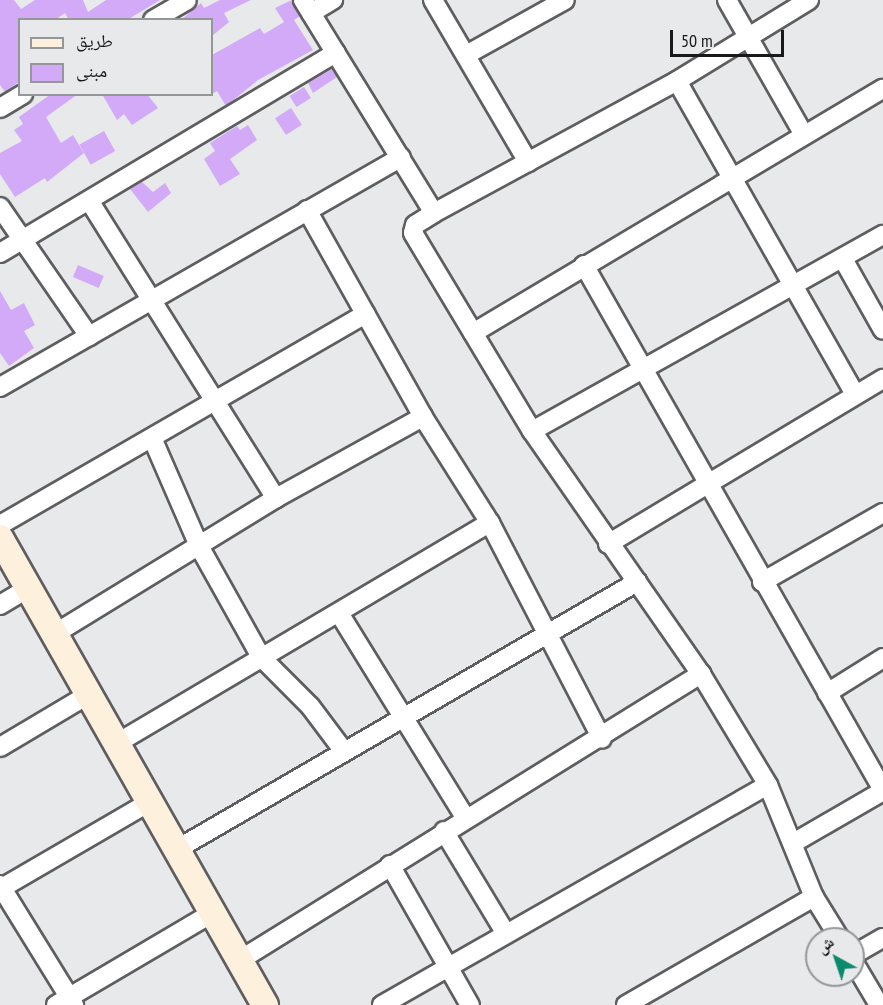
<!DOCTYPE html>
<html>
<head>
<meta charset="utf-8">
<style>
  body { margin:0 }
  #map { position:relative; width:883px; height:1005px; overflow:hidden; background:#e8e9eb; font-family:"PT Sans Narrow","Noto Naskh Arabic",sans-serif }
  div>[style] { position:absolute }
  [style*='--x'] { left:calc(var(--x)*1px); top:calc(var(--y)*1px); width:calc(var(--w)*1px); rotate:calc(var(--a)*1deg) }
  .building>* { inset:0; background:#d3aaf7; transform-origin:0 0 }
  .roads { filter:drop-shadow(2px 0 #5e5e60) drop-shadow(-2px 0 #5e5e60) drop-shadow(0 2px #5e5e60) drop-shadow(0 -2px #5e5e60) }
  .street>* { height:18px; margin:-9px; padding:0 9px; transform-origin:9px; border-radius:9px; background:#fff }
  .secondary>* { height:26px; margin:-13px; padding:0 13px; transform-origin:13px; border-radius:13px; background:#fdf1de }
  span { translate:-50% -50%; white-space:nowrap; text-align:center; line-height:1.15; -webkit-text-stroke:5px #e8e9eb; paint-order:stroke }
  .legend { position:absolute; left:18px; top:18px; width:195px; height:78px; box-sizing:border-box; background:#e8e9eb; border:2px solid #959697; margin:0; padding:8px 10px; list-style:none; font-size:18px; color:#19191a }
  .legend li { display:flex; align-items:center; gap:12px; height:30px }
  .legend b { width:30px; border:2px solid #959697 }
  .north { position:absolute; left:805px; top:927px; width:60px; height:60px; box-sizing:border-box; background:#e8e9eb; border:2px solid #959697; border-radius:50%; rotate:320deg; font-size:16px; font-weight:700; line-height:24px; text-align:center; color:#19191a }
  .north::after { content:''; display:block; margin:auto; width:21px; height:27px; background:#0b8a6d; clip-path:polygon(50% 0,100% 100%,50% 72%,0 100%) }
  .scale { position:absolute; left:670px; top:30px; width:114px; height:27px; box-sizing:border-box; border:3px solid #19191a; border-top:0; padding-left:8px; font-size:18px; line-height:21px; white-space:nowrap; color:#19191a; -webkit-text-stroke:4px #e8e9eb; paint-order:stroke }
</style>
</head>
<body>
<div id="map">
  <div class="building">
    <i style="clip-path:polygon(0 0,14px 0,21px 9px,35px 0,83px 0,88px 12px,106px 0,160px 0,127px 20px,69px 20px,65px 13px,55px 20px,20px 20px,20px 81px,5px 92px,0 85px)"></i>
    <i style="clip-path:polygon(220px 0,251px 0,224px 13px,229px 22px,212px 36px,212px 20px,181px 20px,201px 3px,204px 8px)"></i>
    <i style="clip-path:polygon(292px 0,300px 16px,294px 20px,313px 50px,258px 80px,226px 106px,217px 91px,212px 94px,212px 55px,260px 28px,264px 34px,284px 22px,275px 8px)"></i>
    <i style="clip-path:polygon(332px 69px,337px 77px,313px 93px,308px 83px)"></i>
    <i style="left:304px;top:87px;width:13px;height:17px;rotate:58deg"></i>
    <i style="clip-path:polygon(51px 94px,78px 94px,46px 117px,61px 143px,73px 135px,84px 153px,47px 182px,45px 178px,15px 197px,0 174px,0 153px,22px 141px,14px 130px,23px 124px,19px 117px)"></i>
    <i style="clip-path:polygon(102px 94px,147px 94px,158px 108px,132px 125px,124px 114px,117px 120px)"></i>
    <i style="left:291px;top:108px;width:20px;height:19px;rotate:57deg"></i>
    <i style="clip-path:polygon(248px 125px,257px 140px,230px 159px,240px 174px,220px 186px,204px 159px,215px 151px,210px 143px,237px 126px,240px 130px)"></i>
    <i style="left:104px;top:131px;width:23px;height:28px;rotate:61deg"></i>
    <i style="clip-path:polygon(142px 182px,153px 192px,165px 183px,171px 193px,148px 212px,130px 189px)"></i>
    <i style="left:78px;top:265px;width:28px;height:13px;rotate:23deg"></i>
    <i style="clip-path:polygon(0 291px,11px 310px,24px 303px,35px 325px,24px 331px,34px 348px,9px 366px,0 353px)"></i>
  </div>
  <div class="roads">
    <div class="street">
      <i style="--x:303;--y:0;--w:250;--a:58.4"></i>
      <i style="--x:433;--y:0;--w:188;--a:59.6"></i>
      <i style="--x:727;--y:0;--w:155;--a:60.3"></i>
      <i style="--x:809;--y:0;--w:155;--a:148.5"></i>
      <i style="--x:677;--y:81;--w:277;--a:151.5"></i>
      <i style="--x:434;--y:213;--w:22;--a:148"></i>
      <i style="--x:415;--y:225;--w:8;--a:104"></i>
      <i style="--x:413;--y:233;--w:231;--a:59"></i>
      <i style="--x:532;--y:431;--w:296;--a:55.2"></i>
      <i style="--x:701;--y:674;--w:130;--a:58.9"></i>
      <i style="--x:768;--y:785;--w:121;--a:67.7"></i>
      <i style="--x:814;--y:897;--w:49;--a:58.2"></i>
      <i style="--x:311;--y:13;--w:26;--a:-31"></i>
      <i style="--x:153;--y:20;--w:39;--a:-30"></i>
      <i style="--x:466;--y:55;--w:113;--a:-29.1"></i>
      <i style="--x:677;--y:81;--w:360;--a:60.4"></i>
      <i style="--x:0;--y:108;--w:27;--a:-31"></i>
      <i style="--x:90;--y:202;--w:350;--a:57.9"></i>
      <i style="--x:0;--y:207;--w:157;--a:55.4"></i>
      <i style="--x:307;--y:210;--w:237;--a:60.7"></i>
      <i style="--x:423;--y:417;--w:125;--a:57.7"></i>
      <i style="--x:490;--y:523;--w:243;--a:62.6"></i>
      <i style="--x:0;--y:253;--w:391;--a:-30.8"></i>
      <i style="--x:843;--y:259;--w:81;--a:60.6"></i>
      <i style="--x:584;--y:265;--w:604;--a:60.34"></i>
      <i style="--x:473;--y:333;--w:477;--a:-30.8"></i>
      <i style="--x:0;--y:387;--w:462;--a:-29.8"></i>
      <i style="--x:532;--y:431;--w:402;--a:-29.2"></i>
      <i style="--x:153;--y:440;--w:116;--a:66.5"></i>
      <i style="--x:199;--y:546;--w:127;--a:60.8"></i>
      <i style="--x:261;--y:657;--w:69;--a:45"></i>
      <i style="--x:310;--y:706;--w:55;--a:53.1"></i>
      <i style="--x:0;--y:525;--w:422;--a:-30"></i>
      <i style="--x:608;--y:544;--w:321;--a:-31"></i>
      <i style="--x:762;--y:582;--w:139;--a:-29.7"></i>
      <i style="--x:0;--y:605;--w:35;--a:-31"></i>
      <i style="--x:339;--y:613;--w:242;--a:58.3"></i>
      <i style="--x:56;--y:633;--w:258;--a:-31.5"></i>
      <i style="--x:276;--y:498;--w:168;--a:-28.9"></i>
      <i style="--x:827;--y:693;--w:66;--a:-32"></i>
      <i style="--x:119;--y:742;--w:431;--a:-30.6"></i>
      <i style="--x:0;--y:747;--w:106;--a:-30.7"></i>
      <i style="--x:444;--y:831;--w:118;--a:58.9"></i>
      <i style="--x:795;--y:842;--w:102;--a:-30.1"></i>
      <i style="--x:179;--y:848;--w:530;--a:-30.15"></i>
      <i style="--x:390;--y:865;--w:161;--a:60.3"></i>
      <i style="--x:0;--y:885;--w:141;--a:58.3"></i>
      <i style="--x:0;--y:889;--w:177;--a:-30.2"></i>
      <i style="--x:853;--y:955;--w:34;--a:-30"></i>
      <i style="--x:240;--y:960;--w:543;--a:-31.82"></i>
      <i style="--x:853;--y:961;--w:51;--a:59.4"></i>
      <i style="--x:56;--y:1005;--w:183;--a:-30.5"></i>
      <i style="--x:382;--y:1005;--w:444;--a:-29.7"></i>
      <i style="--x:626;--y:1005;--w:217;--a:-29.9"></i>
    </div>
    <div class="secondary">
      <i style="--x:0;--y:538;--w:537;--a:60.43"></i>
    </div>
  </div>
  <ul class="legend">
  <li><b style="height:8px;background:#fdf1de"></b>طريق</li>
  <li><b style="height:16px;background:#d3aaf7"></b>مبنى</li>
  </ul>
  <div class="north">ش</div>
  <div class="scale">50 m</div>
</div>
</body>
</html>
